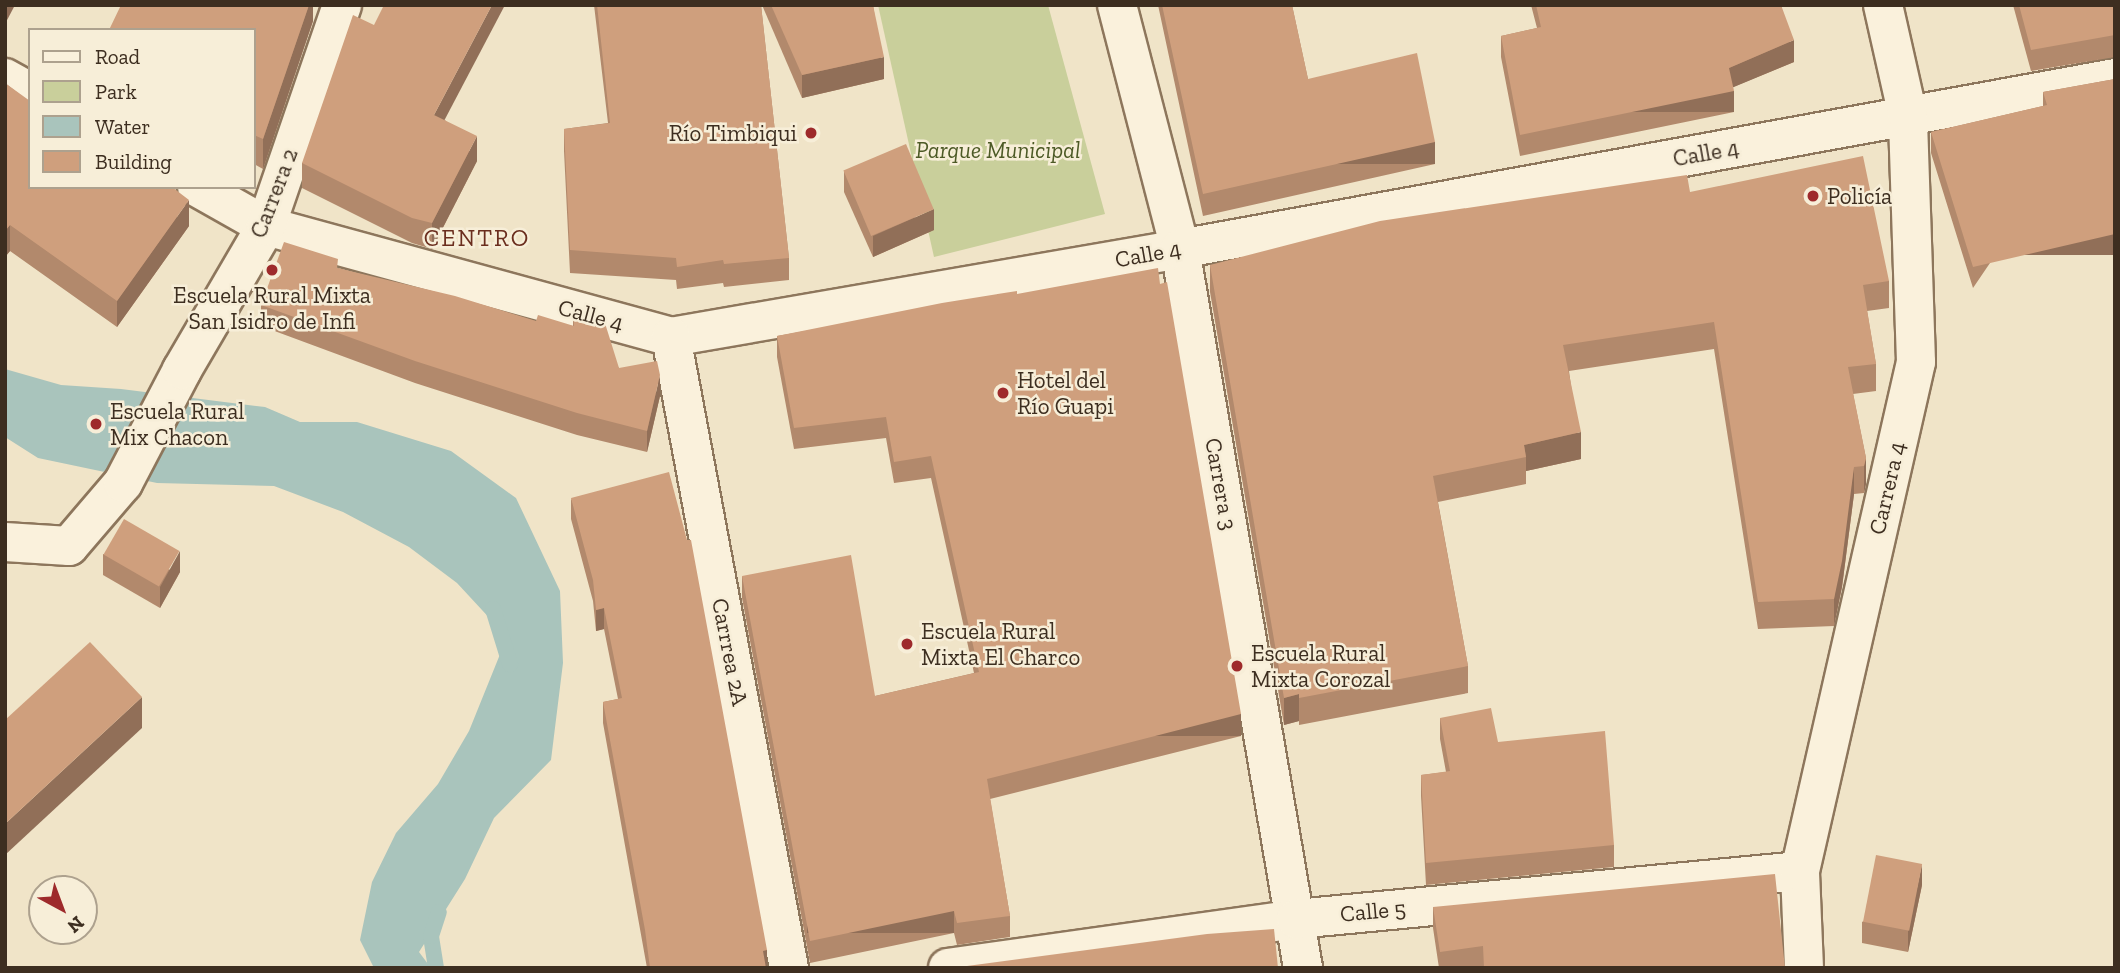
<!DOCTYPE html>
<html>
<head>
<meta charset="utf-8">
<style>
  body { margin:0 }
  #map { position:relative; width:2120px; height:973px; overflow:hidden; background:#f0e4c8; font-family:"Zilla Slab",serif }
  div>[style] { position:absolute }
  [style*='--x'] { left:calc(var(--x)*1px); top:calc(var(--y)*1px); width:calc(var(--w)*1px); rotate:calc(var(--a)*1deg) }
  .green>* { inset:0; background:#c9cf9b }
  .water>* { inset:0; background:#a9c4bc }
  .stream>* { height:16px; margin:-8px; padding:0 8px; transform-origin:8px; border-radius:8px; background:#a9c4bc }
  .roads { filter:drop-shadow(2px 0 #8d765c) drop-shadow(-2px 0 #8d765c) drop-shadow(0 2px #8d765c) drop-shadow(0 -2px #8d765c) }
  .minor>* { height:38px; margin:-19px; padding:0 19px; transform-origin:19px; border-radius:19px; background:#faf1dc }
  .wall>* { inset:0; background:#b2896c }
  .shaded-wall>* { inset:0; background:#916f58; transform-origin:0 0 }
  .building>* { inset:0; background:#cf9f7d; transform-origin:0 0 }
  .dots>* { width:19px; height:19px; translate:-50% -50%; box-sizing:border-box; border:4px solid #f7eed8; border-radius:50% }
  span { translate:-50% -50%; white-space:nowrap; text-align:center; line-height:1.15; -webkit-text-stroke:5px #f7eed8; paint-order:stroke }
  .poi-label { font-size:23px; color:#3d2e20 }
  .right { translate:-100% -50%; text-align:right }
  .left { translate:0 -50%; text-align:left }
  .park-label { font-size:23px; color:#4d5a26; font-style:italic }
  .street-label { font-size:23px; color:#3d2e20 }
  .neighbourhood-label { font-size:24px; color:#6b2e1e; letter-spacing:2px }
  .frame { position:absolute; inset:0; border:7px solid #3d2e20; pointer-events:none }
  .legend { position:absolute; left:28px; top:28px; width:228px; height:161px; box-sizing:border-box; background:#f7eed8; border:2px solid #ada18e; margin:0; padding:9px 12px; list-style:none; font-size:21px; color:#3d2e20 }
  .legend li { display:flex; align-items:center; gap:14px; height:35px }
  .legend b { width:35px; border:2px solid #ada18e }
  .north { position:absolute; left:28px; top:875px; width:70px; height:70px; box-sizing:border-box; background:#f7eed8; border:2px solid #ada18e; border-radius:50%; rotate:139deg; font-size:19px; font-weight:700; line-height:28px; text-align:center; color:#3d2e20 }
  .north::after { content:''; display:block; margin:auto; width:24px; height:32px; background:#9e2a2b; clip-path:polygon(50% 0,100% 100%,50% 72%,0 100%) }
</style>
</head>
<body>
<div id="map">
  <div class="green">
    <i style="clip-path:polygon(878px 5px,1048px 5px,1105px 214px,934px 257px)"></i>
  </div>
  <div class="water">
    <i style="clip-path:polygon(5px 369px,61px 385px,121px 389px,265px 407px,300px 422px,357px 422px,451px 451px,516px 498px,560px 591px,563px 663px,551px 760px,494px 818px,465px 879px,419px 952px,431px 968px,374px 968px,360px 940px,372px 882px,396px 833px,438px 784px,469px 731px,507px 637px,457px 583px,409px 547px,343px 512px,274px 486px,157px 483px,38px 458px,5px 437px)"></i>
  </div>
  <div class="stream">
    <i style="--x:493;--y:609;--w:58;--a:72.8"></i>
    <i style="--x:436;--y:968;--w:32;--a:-99"></i>
    <i style="--x:431;--y:936;--w:25;--a:-72"></i>
  </div>
  <div class="roads">
    <div class="minor">
      <i style="--x:1117;--y:5;--w:252;--a:75.5"></i>
      <i style="--x:1180;--y:249;--w:729;--a:80.29"></i>
      <i style="--x:5;--y:78;--w:29;--a:29"></i>
      <i style="--x:197;--y:187;--w:79;--a:29.5"></i>
      <i style="--x:266;--y:226;--w:420;--a:15.3"></i>
      <i style="--x:671;--y:337;--w:517;--a:-9.81"></i>
      <i style="--x:1180;--y:249;--w:951;--a:-10.36"></i>
      <i style="--x:671;--y:337;--w:642;--a:79.41"></i>
      <i style="--x:5;--y:542;--w:64;--a:3.6"></i>
      <i style="--x:69;--y:546;--w:83;--a:-49.4"></i>
      <i style="--x:123;--y:483;--w:127;--a:-62.4"></i>
      <i style="--x:182;--y:370;--w:167;--a:-59.7"></i>
      <i style="--x:266;--y:226;--w:234;--a:-71"></i>
      <i style="--x:948;--y:968;--w:351;--a:-8"></i>
      <i style="--x:1296;--y:919;--w:506;--a:-5.44"></i>
      <i style="--x:1804;--y:968;--w:97;--a:-92.4"></i>
      <i style="--x:1800;--y:871;--w:522;--a:-77.16"></i>
      <i style="--x:1916;--y:362;--w:246;--a:-91.9"></i>
      <i style="--x:1908;--y:116;--w:114;--a:-102.7"></i>
    </div>
  </div>
  <div class="wall">
    <i style="clip-path:polygon(313px 5px,313px 21px,263px 169px,254px 164px,254px 30px)"></i>
    <i style="clip-path:polygon(594px 5px,761px 5px,789px 258px,789px 280px,724px 287px,723px 283px,677px 289px,676px 280px,570px 273px,564px 151px,564px 129px,608px 123px)"></i>
    <i style="clip-path:polygon(762px 5px,873px 5px,884px 79px,802px 98px)"></i>
    <i style="clip-path:polygon(1158px 5px,1292px 5px,1308px 79px,1435px 164px,1203px 216px)"></i>
    <i style="clip-path:polygon(1531px 5px,1781px 5px,1794px 62px,1733px 87px,1734px 112px,1520px 156px,1501px 57px,1501px 36px,1537px 28px)"></i>
    <i style="clip-path:polygon(2013px 5px,2115px 5px,2115px 57px,2031px 71px)"></i>
    <i style="clip-path:polygon(2115px 79px,1973px 288px,1931px 153px,1931px 132px,2043px 106px,2043px 92px)"></i>
    <i style="clip-path:polygon(5px 83px,189px 226px,117px 327px,10px 251px,5px 257px)"></i>
    <i style="clip-path:polygon(445px 120px,477px 161px,432px 249px,412px 243px,302px 188px,302px 163px)"></i>
    <i style="clip-path:polygon(844px 171px,934px 230px,873px 257px,844px 192px)"></i>
    <i style="clip-path:polygon(1690px 192px,1889px 281px,1889px 308px,1867px 311px,1876px 364px,1876px 391px,1853px 394px,1866px 458px,1866px 484px,1864px 493px,1854px 494px,1842px 587px,1834px 626px,1758px 629px,1714px 349px,1569px 371px,1581px 459px,1526px 471px,1526px 484px,1438px 502px,1468px 666px,1468px 693px,1299px 725px,1299px 721px,1284px 725px,1210px 292px,1210px 265px)"></i>
    <i style="clip-path:polygon(338px 268px,536px 321px,573px 326px,573px 311px,619px 368px,660px 396px,647px 452px,577px 435px,415px 383px,261px 326px,261px 305px)"></i>
    <i style="clip-path:polygon(1017px 294px,1241px 736px,990px 799px,1010px 916px,1010px 937px,957px 945px,954px 933px,810px 963px,742px 598px,742px 576px,875px 696px,974px 673px,931px 478px,894px 483px,886px 438px,794px 449px,777px 357px,777px 336px)"></i>
    <i style="clip-path:polygon(571px 498px,767px 968px,647px 968px,603px 723px,603px 702px,618px 699px,604px 629px,596px 631px,593px 601px,571px 519px)"></i>
    <i style="clip-path:polygon(103px 554px,180px 572px,160px 608px,103px 575px)"></i>
    <i style="clip-path:polygon(1440px 718px,1498px 742px,1614px 845px,1614px 867px,1426px 885px,1421px 796px,1421px 775px,1446px 772px,1440px 739px)"></i>
    <i style="clip-path:polygon(1922px 885px,1908px 952px,1862px 943px,1862px 922px)"></i>
    <i style="clip-path:polygon(1433px 907px,1785px 968px,1483px 968px,1483px 967px,1439px 968px,1433px 928px)"></i>
  </div>
  <div class="shaded-wall">
    <i style="clip-path:polygon(5px 5px,15px 5px,5px 24px)"></i>
    <i style="clip-path:polygon(309px 5px,313px 5px,313px 21px,263px 169px,263px 139px)"></i>
    <i style="clip-path:polygon(492px 5px,505px 5px,434px 140px,434px 115px)"></i>
    <i style="clip-path:polygon(1794px 40px,1794px 62px,1729px 89px,1729px 68px)"></i>
    <i style="clip-path:polygon(884px 57px,884px 79px,802px 98px,802px 75px)"></i>
    <i style="left:1734px;top:91px;width:21px;height:218px;rotate:90deg"></i>
    <i style="clip-path:polygon(477px 136px,477px 161px,432px 249px,432px 223px)"></i>
    <i style="left:1435px;top:142px;width:22px;height:238px;rotate:90deg"></i>
    <i style="clip-path:polygon(189px 200px,189px 226px,117px 327px,117px 301px)"></i>
    <i style="clip-path:polygon(934px 209px,934px 230px,873px 257px,873px 236px)"></i>
    <i style="clip-path:polygon(10px 225px,10px 251px,5px 257px,5px 231px)"></i>
    <i style="left:2115px;top:234px;width:21px;height:146px;rotate:90deg"></i>
    <i style="clip-path:polygon(660px 375px,660px 396px,647px 452px,647px 431px)"></i>
    <i style="clip-path:polygon(1581px 432px,1581px 459px,1526px 471px,1526px 457px,1524px 445px)"></i>
    <i style="clip-path:polygon(1866px 458px,1866px 484px,1864px 493px,1864px 466px)"></i>
    <i style="clip-path:polygon(1854px 467px,1854px 494px,1842px 587px,1834px 626px,1834px 599px)"></i>
    <i style="clip-path:polygon(180px 551px,180px 572px,160px 608px,160px 587px)"></i>
    <i style="clip-path:polygon(604px 608px,604px 629px,596px 631px,596px 610px)"></i>
    <i style="clip-path:polygon(1299px 694px,1299px 721px,1284px 725px,1284px 698px)"></i>
    <i style="clip-path:polygon(142px 697px,142px 728px,5px 855px,5px 824px)"></i>
    <i style="left:1241px;top:714px;width:22px;height:262px;rotate:90deg"></i>
    <i style="clip-path:polygon(1922px 864px,1922px 885px,1908px 952px,1908px 931px)"></i>
    <i style="left:954px;top:911px;width:22px;height:147px;rotate:90deg"></i>
    <i style="left:767px;top:950px;width:18px;height:4px;rotate:90deg"></i>
  </div>
  <div class="building">
    <i style="clip-path:polygon(121px 5px,309px 5px,263px 139px,254px 135px,254px 30px,109px 30px)"></i>
    <i style="clip-path:polygon(384px 5px,492px 5px,434px 115px,477px 136px,432px 223px,412px 218px,302px 163px,353px 15px,374px 25px)"></i>
    <i style="clip-path:polygon(597px 5px,761px 5px,789px 258px,724px 264px,723px 260px,677px 267px,676px 258px,570px 250px,564px 129px,610px 123px)"></i>
    <i style="clip-path:polygon(771px 5px,873px 5px,884px 57px,802px 75px)"></i>
    <i style="clip-path:polygon(1162px 5px,1292px 5px,1308px 79px,1417px 53px,1435px 142px,1203px 194px)"></i>
    <i style="clip-path:polygon(1536px 5px,1781px 5px,1794px 40px,1729px 68px,1734px 91px,1520px 135px,1501px 36px,1541px 27px)"></i>
    <i style="clip-path:polygon(2019px 5px,2115px 5px,2115px 35px,2031px 50px)"></i>
    <i style="clip-path:polygon(2115px 79px,2115px 234px,1973px 267px,1931px 132px,2047px 105px,2043px 92px)"></i>
    <i style="clip-path:polygon(5px 83px,30px 101px,30px 187px,172px 187px,189px 200px,117px 301px,10px 225px,5px 231px)"></i>
    <i style="left:906px;top:144px;width:71px;height:68px;rotate:67deg"></i>
    <i style="clip-path:polygon(1863px 156px,1889px 281px,1863px 285px,1876px 364px,1848px 367px,1866px 458px,1864px 466px,1854px 467px,1842px 561px,1834px 599px,1758px 602px,1714px 322px,1563px 345px,1581px 432px,1524px 445px,1526px 457px,1433px 476px,1468px 666px,1299px 698px,1299px 694px,1284px 698px,1210px 265px,1380px 221px,1687px 175px,1690px 192px)"></i>
    <i style="clip-path:polygon(284px 242px,338px 259px,337px 268px,455px 296px,536px 321px,538px 315px,574px 326px,573px 311px,604px 320px,619px 368px,657px 361px,660px 375px,647px 431px,577px 413px,415px 361px,261px 305px)"></i>
    <i style="clip-path:polygon(1158px 268px,1160px 284px,1167px 282px,1241px 714px,987px 779px,1010px 916px,957px 923px,954px 911px,810px 941px,742px 576px,851px 555px,875px 696px,979px 672px,931px 456px,894px 462px,886px 417px,794px 428px,777px 336px,942px 303px,1017px 291px,1017px 294px)"></i>
    <i style="clip-path:polygon(669px 472px,687px 540px,691px 540px,767px 950px,763px 951px,766px 968px,650px 968px,645px 930px,603px 702px,622px 698px,604px 608px,596px 610px,593px 580px,571px 498px)"></i>
    <i style="left:124px;top:519px;width:64px;height:41px;rotate:30deg"></i>
    <i style="clip-path:polygon(90px 642px,142px 697px,5px 824px,5px 720px)"></i>
    <i style="clip-path:polygon(1491px 708px,1498px 742px,1605px 731px,1614px 845px,1426px 863px,1421px 775px,1450px 771px,1440px 718px)"></i>
    <i style="left:1876px;top:855px;width:47px;height:68px;rotate:11deg"></i>
    <i style="clip-path:polygon(1775px 874px,1785px 968px,1484px 968px,1483px 946px,1440px 952px,1433px 907px)"></i>
    <i style="clip-path:polygon(1274px 929px,1278px 968px,967px 968px,967px 966px,1207px 934px)"></i>
  </div>
  <div class="dots">
    <i style="left:811px;top:133px;background:#9e2a2b"></i>
    <i style="left:1813px;top:196px;background:#9e2a2b"></i>
    <i style="left:272px;top:270px;background:#9e2a2b"></i>
    <i style="left:1003px;top:393px;background:#9e2a2b"></i>
    <i style="left:96px;top:424px;background:#9e2a2b"></i>
    <i style="left:907px;top:644px;background:#9e2a2b"></i>
    <i style="left:1237px;top:666px;background:#9e2a2b"></i>
  </div>
  <div class="poi-label">
    <span class="right" style="left:797px;top:133px">Río Timbiqui</span>
    <span class="left" style="left:1827px;top:196px">Policía</span>
    <span style="left:272px;top:308px">Escuela Rural Mixta<br>San Isidro de Infi</span>
    <span class="left" style="left:1017px;top:393px">Hotel del<br>Río Guapi</span>
    <span class="left" style="left:110px;top:424px">Escuela Rural<br>Mix Chacon</span>
    <span class="left" style="left:921px;top:644px">Escuela Rural<br>Mixta El Charco</span>
    <span class="left" style="left:1251px;top:666px">Escuela Rural<br>Mixta Corozal</span>
  </div>
  <div class="park-label">
    <span style="left:998px;top:150px">Parque Municipal</span>
  </div>
  <div class="street-label">
    <span style="left:1706px;top:153px;rotate:-10deg">Calle 4</span>
    <span style="left:274px;top:193px;rotate:-69deg">Carrera 2</span>
    <span style="left:1148px;top:254px;rotate:-10deg">Calle 4</span>
    <span style="left:591px;top:315px;rotate:15deg">Calle 4</span>
    <span style="left:1221px;top:484px;rotate:80deg">Carrera 3</span>
    <span style="left:1887px;top:488px;rotate:-77deg">Carrera 4</span>
    <span style="left:730px;top:652px;rotate:79deg">Carrrea 2A</span>
    <span style="left:1373px;top:911px;rotate:-5deg">Calle 5</span>
  </div>
  <div class="neighbourhood-label">
    <span style="left:477px;top:238px">CENTRO</span>
  </div>
  <div class="frame"></div>
  <ul class="legend">
  <li><b style="height:9px;background:#faf1dc"></b>Road</li>
  <li><b style="height:19px;background:#c9cf9b"></b>Park</li>
  <li><b style="height:19px;background:#a9c4bc"></b>Water</li>
  <li><b style="height:19px;background:#cf9f7d"></b>Building</li>
  </ul>
  <div class="north">N</div>
</div>
</body>
</html>
